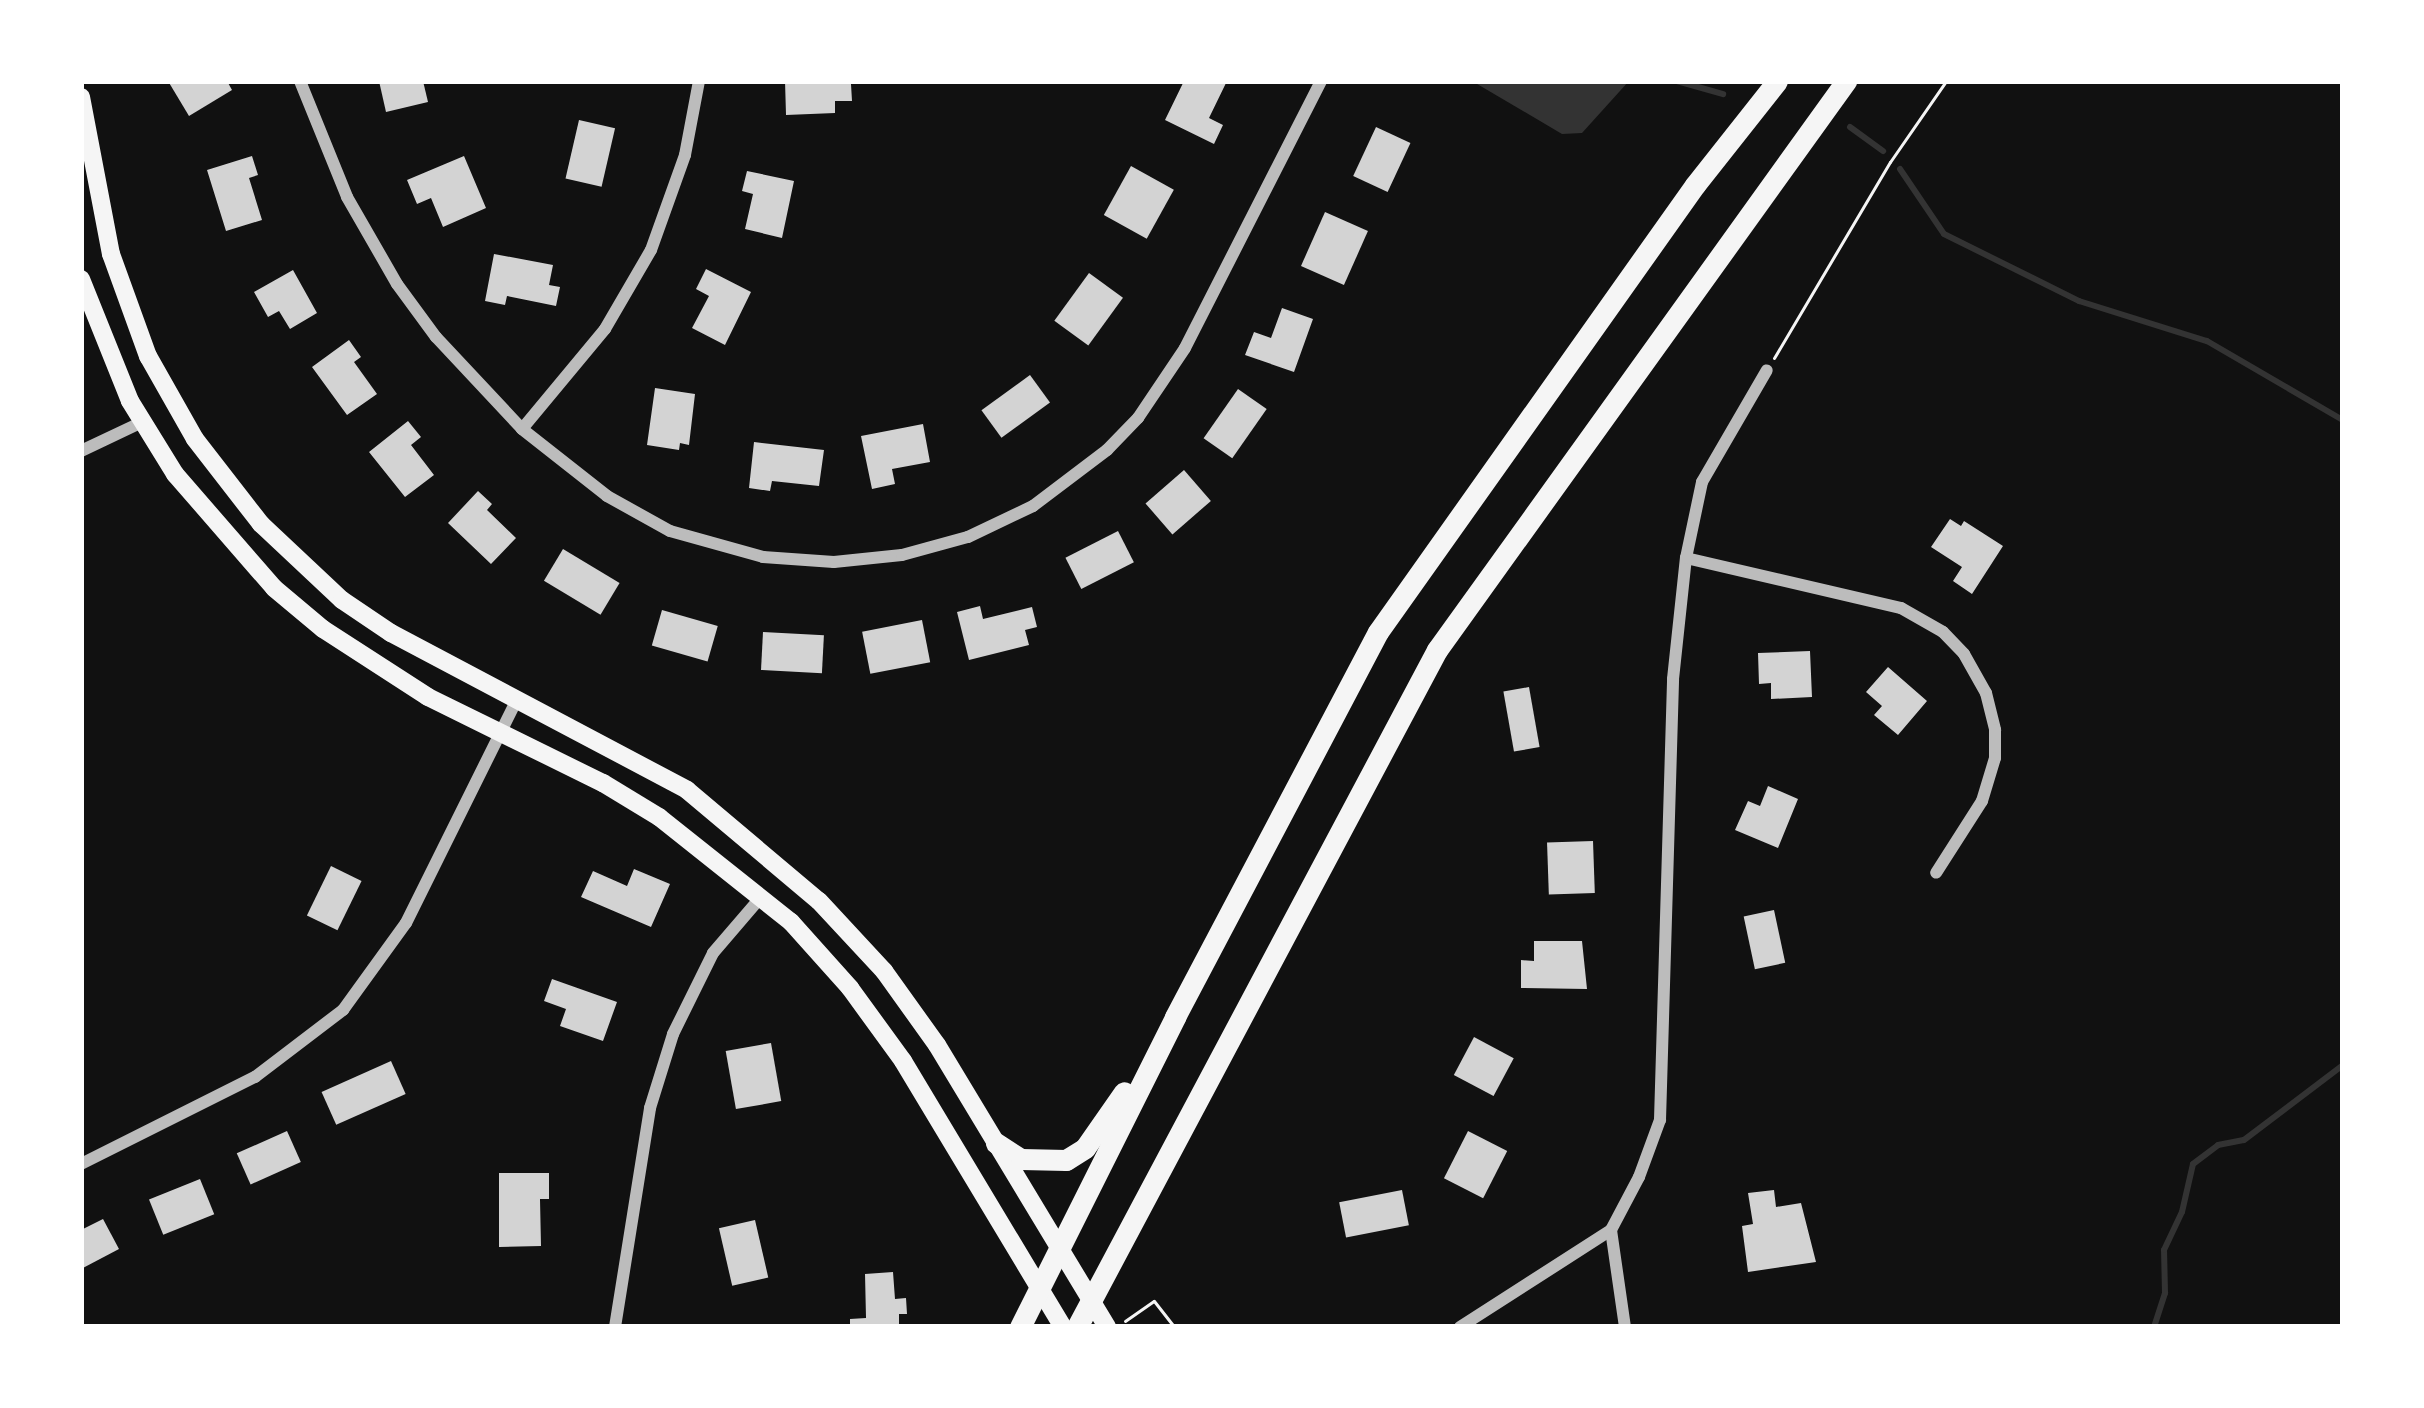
<!DOCTYPE html>
<html>
<head>
<meta charset="utf-8">
<style>
  body { margin:0 }
  #map { position:relative; width:2424px; height:1408px; overflow:hidden; background:#111; font-family:"Space Grotesk",sans-serif }
  div>[style] { position:absolute }
  [style*='--x'] { left:calc(var(--x)*1px); top:calc(var(--y)*1px); width:calc(var(--w)*1px); rotate:calc(var(--a)*1deg) }
  .water>* { inset:0; background:#333 }
  .stream>* { height:6px; margin:-3px; padding:0 3px; transform-origin:3px; border-radius:3px; background:#333 }
  .building>* { inset:0; background:#d3d3d3; transform-origin:0 0 }
  .path>* { height:3px; margin:-1.5px; padding:0 1.5px; transform-origin:1.5px; border-radius:1.5px; background:#f5f5f5 }
  .service>* { height:6px; margin:-3px; padding:0 3px; transform-origin:3px; border-radius:3px; background:#bcbcbc }
  .minor>* { height:12px; margin:-6px; padding:0 6px; transform-origin:6px; border-radius:6px; background:#bcbcbc }
  .primary>* { height:18px; margin:-9px; padding:0 9px; transform-origin:9px; border-radius:9px; background:#f5f5f5 }
  .trunk>* { height:21px; margin:-10.5px; padding:0 10.5px; transform-origin:10.5px; border-radius:10.5px; background:#f5f5f5 }
  span { translate:-50% -50%; white-space:nowrap; text-align:center; line-height:1.15; -webkit-text-stroke:9px #fff; paint-order:stroke }
  .frame { position:absolute; inset:0; border:84px solid #fff; pointer-events:none }
</style>
</head>
<body>
<div id="map">
  <div class="water">
    <i style="clip-path:polygon(1472px 81px,1629px 81px,1582px 133px,1562px 134px)"></i>
  </div>
  <div class="stream">
    <i style="--x:1677;--y:81;--w:48;--a:15.8"></i>
    <i style="--x:1850;--y:127;--w:41;--a:36"></i>
    <i style="--x:1900;--y:169;--w:78;--a:55.9"></i>
    <i style="--x:1944;--y:234;--w:151;--a:26.4"></i>
    <i style="--x:2079;--y:301;--w:134;--a:17.4"></i>
    <i style="--x:2207;--y:341;--w:157;--a:30.2"></i>
    <i style="--x:2154;--y:1327;--w:36;--a:-72"></i>
    <i style="--x:2165;--y:1293;--w:43;--a:-91.3"></i>
    <i style="--x:2164;--y:1250;--w:42;--a:-64.7"></i>
    <i style="--x:2182;--y:1212;--w:49;--a:-77.1"></i>
    <i style="--x:2193;--y:1164;--w:31;--a:-37"></i>
    <i style="--x:2218;--y:1145;--w:26;--a:-11"></i>
    <i style="--x:2244;--y:1140;--w:124;--a:-37.1"></i>
  </div>
  <div class="building">
    <i style="clip-path:polygon(168px 81px,227px 81px,232px 90px,189px 116px)"></i>
    <i style="clip-path:polygon(379px 81px,423px 81px,428px 102px,386px 112px)"></i>
    <i style="clip-path:polygon(785px 81px,851px 84px,852px 101px,835px 101px,835px 113px,786px 115px)"></i>
    <i style="clip-path:polygon(1184px 81px,1226px 83px,1209px 118px,1223px 125px,1214px 144px,1165px 120px)"></i>
    <i style="left:579px;top:120px;width:37px;height:60px;rotate:13deg"></i>
    <i style="left:1376px;top:127px;width:38px;height:54px;rotate:25deg"></i>
    <i style="clip-path:polygon(252px 156px,258px 175px,249px 178px,262px 220px,226px 231px,207px 170px)"></i>
    <i style="clip-path:polygon(464px 156px,486px 208px,443px 227px,431px 198px,417px 204px,407px 180px)"></i>
    <i style="left:1131px;top:166px;width:49px;height:56px;rotate:29deg"></i>
    <i style="clip-path:polygon(747px 171px,794px 181px,782px 238px,745px 229px,753px 194px,742px 191px)"></i>
    <i style="left:1325px;top:212px;width:47px;height:59px;rotate:24deg"></i>
    <i style="clip-path:polygon(494px 254px,553px 265px,549px 285px,560px 287px,556px 306px,507px 296px,505px 305px,485px 301px)"></i>
    <i style="clip-path:polygon(706px 269px,751px 292px,725px 345px,692px 328px,709px 296px,696px 289px)"></i>
    <i style="clip-path:polygon(293px 270px,317px 313px,290px 329px,279px 311px,268px 317px,254px 292px)"></i>
    <i style="left:1089px;top:273px;width:42px;height:59px;rotate:36deg"></i>
    <i style="clip-path:polygon(1282px 308px,1313px 319px,1294px 372px,1245px 355px,1254px 332px,1271px 338px)"></i>
    <i style="clip-path:polygon(349px 340px,361px 357px,354px 362px,377px 394px,347px 415px,312px 367px)"></i>
    <i style="left:1030px;top:375px;width:34px;height:60px;rotate:54deg"></i>
    <i style="clip-path:polygon(655px 388px,695px 394px,689px 445px,680px 443px,679px 450px,647px 445px)"></i>
    <i style="left:1238px;top:389px;width:35px;height:60px;rotate:35deg"></i>
    <i style="clip-path:polygon(408px 421px,421px 437px,411px 445px,434px 475px,405px 497px,369px 452px)"></i>
    <i style="clip-path:polygon(923px 424px,930px 462px,892px 469px,895px 484px,872px 489px,861px 436px)"></i>
    <i style="clip-path:polygon(754px 442px,824px 450px,819px 486px,772px 481px,770px 491px,749px 488px)"></i>
    <i style="left:1184px;top:470px;width:41px;height:51px;rotate:49deg"></i>
    <i style="clip-path:polygon(478px 491px,492px 504px,487px 510px,516px 538px,491px 564px,448px 523px)"></i>
    <i style="clip-path:polygon(1950px 519px,1961px 526px,1964px 521px,2003px 546px,1972px 594px,1953px 581px,1962px 567px,1931px 547px)"></i>
    <i style="left:1118px;top:531px;width:35px;height:59px;rotate:63deg"></i>
    <i style="left:563px;top:549px;width:66px;height:37px;rotate:31deg"></i>
    <i style="clip-path:polygon(980px 606px,983px 619px,1032px 607px,1037px 627px,1025px 630px,1029px 645px,969px 660px,957px 612px)"></i>
    <i style="left:662px;top:610px;width:58px;height:37px;rotate:16deg"></i>
    <i style="left:922px;top:620px;width:43px;height:61px;rotate:79deg"></i>
    <i style="left:763px;top:632px;width:61px;height:38px;rotate:3deg"></i>
    <i style="clip-path:polygon(1810px 651px,1812px 697px,1771px 699px,1771px 683px,1759px 684px,1758px 653px)"></i>
    <i style="clip-path:polygon(1888px 667px,1927px 701px,1898px 735px,1874px 715px,1882px 706px,1866px 692px)"></i>
    <i style="left:1529px;top:687px;width:61px;height:26px;rotate:80deg"></i>
    <i style="clip-path:polygon(1768px 786px,1798px 799px,1778px 848px,1735px 830px,1748px 801px,1760px 806px)"></i>
    <i style="left:1593px;top:841px;width:52px;height:46px;rotate:88deg"></i>
    <i style="left:331px;top:866px;width:34px;height:55px;rotate:26deg"></i>
    <i style="clip-path:polygon(634px 869px,670px 884px,651px 927px,581px 897px,593px 871px,627px 886px)"></i>
    <i style="left:1774px;top:910px;width:54px;height:31px;rotate:78deg"></i>
    <i style="clip-path:polygon(1534px 941px,1582px 941px,1587px 989px,1521px 988px,1521px 960px,1534px 961px)"></i>
    <i style="clip-path:polygon(552px 979px,617px 1002px,603px 1041px,560px 1026px,566px 1009px,544px 1001px)"></i>
    <i style="left:1474px;top:1037px;width:45px;height:43px;rotate:28deg"></i>
    <i style="left:771px;top:1043px;width:59px;height:46px;rotate:80deg"></i>
    <i style="left:391px;top:1061px;width:36px;height:76px;rotate:66deg"></i>
    <i style="left:287px;top:1131px;width:34px;height:55px;rotate:66deg"></i>
    <i style="left:1468px;top:1131px;width:44px;height:53px;rotate:27deg"></i>
    <i style="clip-path:polygon(499px 1173px,549px 1173px,549px 1199px,540px 1199px,541px 1246px,499px 1247px)"></i>
    <i style="left:200px;top:1179px;width:38px;height:55px;rotate:68deg"></i>
    <i style="left:1402px;top:1190px;width:36px;height:64px;rotate:79deg"></i>
    <i style="clip-path:polygon(1774px 1190px,1776px 1207px,1801px 1203px,1816px 1262px,1748px 1272px,1742px 1226px,1753px 1224px,1748px 1193px)"></i>
    <i style="clip-path:polygon(103px 1219px,119px 1249px,81px 1269px,81px 1230px)"></i>
    <i style="left:755px;top:1220px;width:59px;height:37px;rotate:77deg"></i>
    <i style="clip-path:polygon(893px 1272px,895px 1299px,906px 1298px,907px 1314px,899px 1314px,899px 1327px,850px 1327px,850px 1319px,866px 1318px,865px 1274px)"></i>
  </div>
  <div class="path">
    <i style="--x:1774;--y:358;--w:228;--a:-59.4"></i>
    <i style="--x:1890;--y:162;--w:98;--a:-55.3"></i>
    <i style="--x:1125;--y:1321;--w:35;--a:-35"></i>
    <i style="--x:1154;--y:1301;--w:33;--a:52"></i>
  </div>
  <div class="service">
    <i style="--x:673;--y:1327;--w:43;--a:0"></i>
  </div>
  <div class="minor">
    <i style="--x:300;--y:81;--w:125;--a:67.9"></i>
    <i style="--x:347;--y:197;--w:100;--a:60.1"></i>
    <i style="--x:397;--y:284;--w:66;--a:53.7"></i>
    <i style="--x:436;--y:337;--w:126;--a:46.9"></i>
    <i style="--x:522;--y:429;--w:108;--a:38.2"></i>
    <i style="--x:607;--y:496;--w:72;--a:29.1"></i>
    <i style="--x:670;--y:531;--w:97;--a:15.6"></i>
    <i style="--x:763;--y:557;--w:71;--a:4"></i>
    <i style="--x:834;--y:562;--w:68;--a:-5.9"></i>
    <i style="--x:902;--y:555;--w:68;--a:-15.3"></i>
    <i style="--x:968;--y:537;--w:72;--a:-25.5"></i>
    <i style="--x:1033;--y:506;--w:93;--a:-37.1"></i>
    <i style="--x:1107;--y:450;--w:45;--a:-45.9"></i>
    <i style="--x:1138;--y:418;--w:84;--a:-56.1"></i>
    <i style="--x:1185;--y:348;--w:300;--a:-63"></i>
    <i style="--x:522;--y:429;--w:130;--a:-50.3"></i>
    <i style="--x:605;--y:329;--w:91;--a:-59.8"></i>
    <i style="--x:651;--y:250;--w:101;--a:-70.3"></i>
    <i style="--x:685;--y:155;--w:75;--a:-79.3"></i>
    <i style="--x:81;--y:451;--w:68;--a:-25.4"></i>
    <i style="--x:1686;--y:558;--w:221;--a:13.1"></i>
    <i style="--x:1901;--y:608;--w:48;--a:29.7"></i>
    <i style="--x:1943;--y:632;--w:30;--a:46"></i>
    <i style="--x:1964;--y:654;--w:45;--a:60.6"></i>
    <i style="--x:1986;--y:693;--w:38;--a:76"></i>
    <i style="--x:1995;--y:730;--w:28;--a:90"></i>
    <i style="--x:1995;--y:758;--w:45;--a:106.8"></i>
    <i style="--x:1982;--y:801;--w:85;--a:122.6"></i>
    <i style="--x:81;--y:1164;--w:195;--a:-26.6"></i>
    <i style="--x:255;--y:1077;--w:111;--a:-37.3"></i>
    <i style="--x:343;--y:1010;--w:107;--a:-54.1"></i>
    <i style="--x:406;--y:923;--w:248;--a:-63.6"></i>
    <i style="--x:1611;--y:1230;--w:98;--a:81.8"></i>
    <i style="--x:615;--y:1327;--w:222;--a:-80.9"></i>
    <i style="--x:650;--y:1108;--w:77;--a:-72.7"></i>
    <i style="--x:673;--y:1034;--w:90;--a:-63.7"></i>
    <i style="--x:713;--y:953;--w:74;--a:-49.4"></i>
    <i style="--x:1460;--y:1327;--w:179;--a:-32.7"></i>
    <i style="--x:1611;--y:1230;--w:60;--a:-62.2"></i>
    <i style="--x:1639;--y:1177;--w:61;--a:-69.8"></i>
    <i style="--x:1660;--y:1120;--w:441;--a:-88.3"></i>
    <i style="--x:1673;--y:679;--w:122;--a:-83.9"></i>
    <i style="--x:1686;--y:558;--w:78;--a:-78.1"></i>
    <i style="--x:1702;--y:482;--w:129;--a:-59.9"></i>
  </div>
  <div class="primary">
    <i style="--x:81;--y:97;--w:160;--a:79.2"></i>
    <i style="--x:111;--y:254;--w:109;--a:70.1"></i>
    <i style="--x:148;--y:356;--w:95;--a:60.5"></i>
    <i style="--x:195;--y:439;--w:108;--a:52.2"></i>
    <i style="--x:261;--y:524;--w:111;--a:43.2"></i>
    <i style="--x:342;--y:600;--w:59;--a:34"></i>
    <i style="--x:391;--y:633;--w:335;--a:27.9"></i>
    <i style="--x:687;--y:790;--w:172;--a:40.1"></i>
    <i style="--x:819;--y:901;--w:96;--a:47.1"></i>
    <i style="--x:884;--y:971;--w:91;--a:54.4"></i>
    <i style="--x:937;--y:1045;--w:329;--a:58.9"></i>
    <i style="--x:81;--y:279;--w:131;--a:68.1"></i>
    <i style="--x:130;--y:401;--w:86;--a:58.3"></i>
    <i style="--x:175;--y:474;--w:151;--a:49"></i>
    <i style="--x:274;--y:588;--w:64;--a:39.9"></i>
    <i style="--x:323;--y:629;--w:125;--a:32.9"></i>
    <i style="--x:428;--y:697;--w:195;--a:26.2"></i>
    <i style="--x:603;--y:783;--w:66;--a:31.3"></i>
    <i style="--x:659;--y:817;--w:169;--a:38.5"></i>
    <i style="--x:791;--y:922;--w:89;--a:48.2"></i>
    <i style="--x:850;--y:988;--w:90;--a:54"></i>
    <i style="--x:903;--y:1061;--w:310;--a:59"></i>
  </div>
  <div class="trunk">
    <i style="--x:996;--y:1143;--w:30;--a:33"></i>
    <i style="--x:1021;--y:1159;--w:45;--a:1.3"></i>
    <i style="--x:1066;--y:1160;--w:22;--a:-32"></i>
    <i style="--x:1085;--y:1148;--w:68;--a:-55.1"></i>
    <i style="--x:1020;--y:1327;--w:347;--a:-63.4"></i>
    <i style="--x:1175;--y:1017;--w:435;--a:-62.2"></i>
    <i style="--x:1378;--y:632;--w:548;--a:-54.66"></i>
    <i style="--x:1695;--y:185;--w:132;--a:-51.7"></i>
    <i style="--x:1077;--y:1327;--w:767;--a:-62"></i>
    <i style="--x:1437;--y:650;--w:701;--a:-54.29"></i>
  </div>
  <div class="frame"></div>
</div>
</body>
</html>
